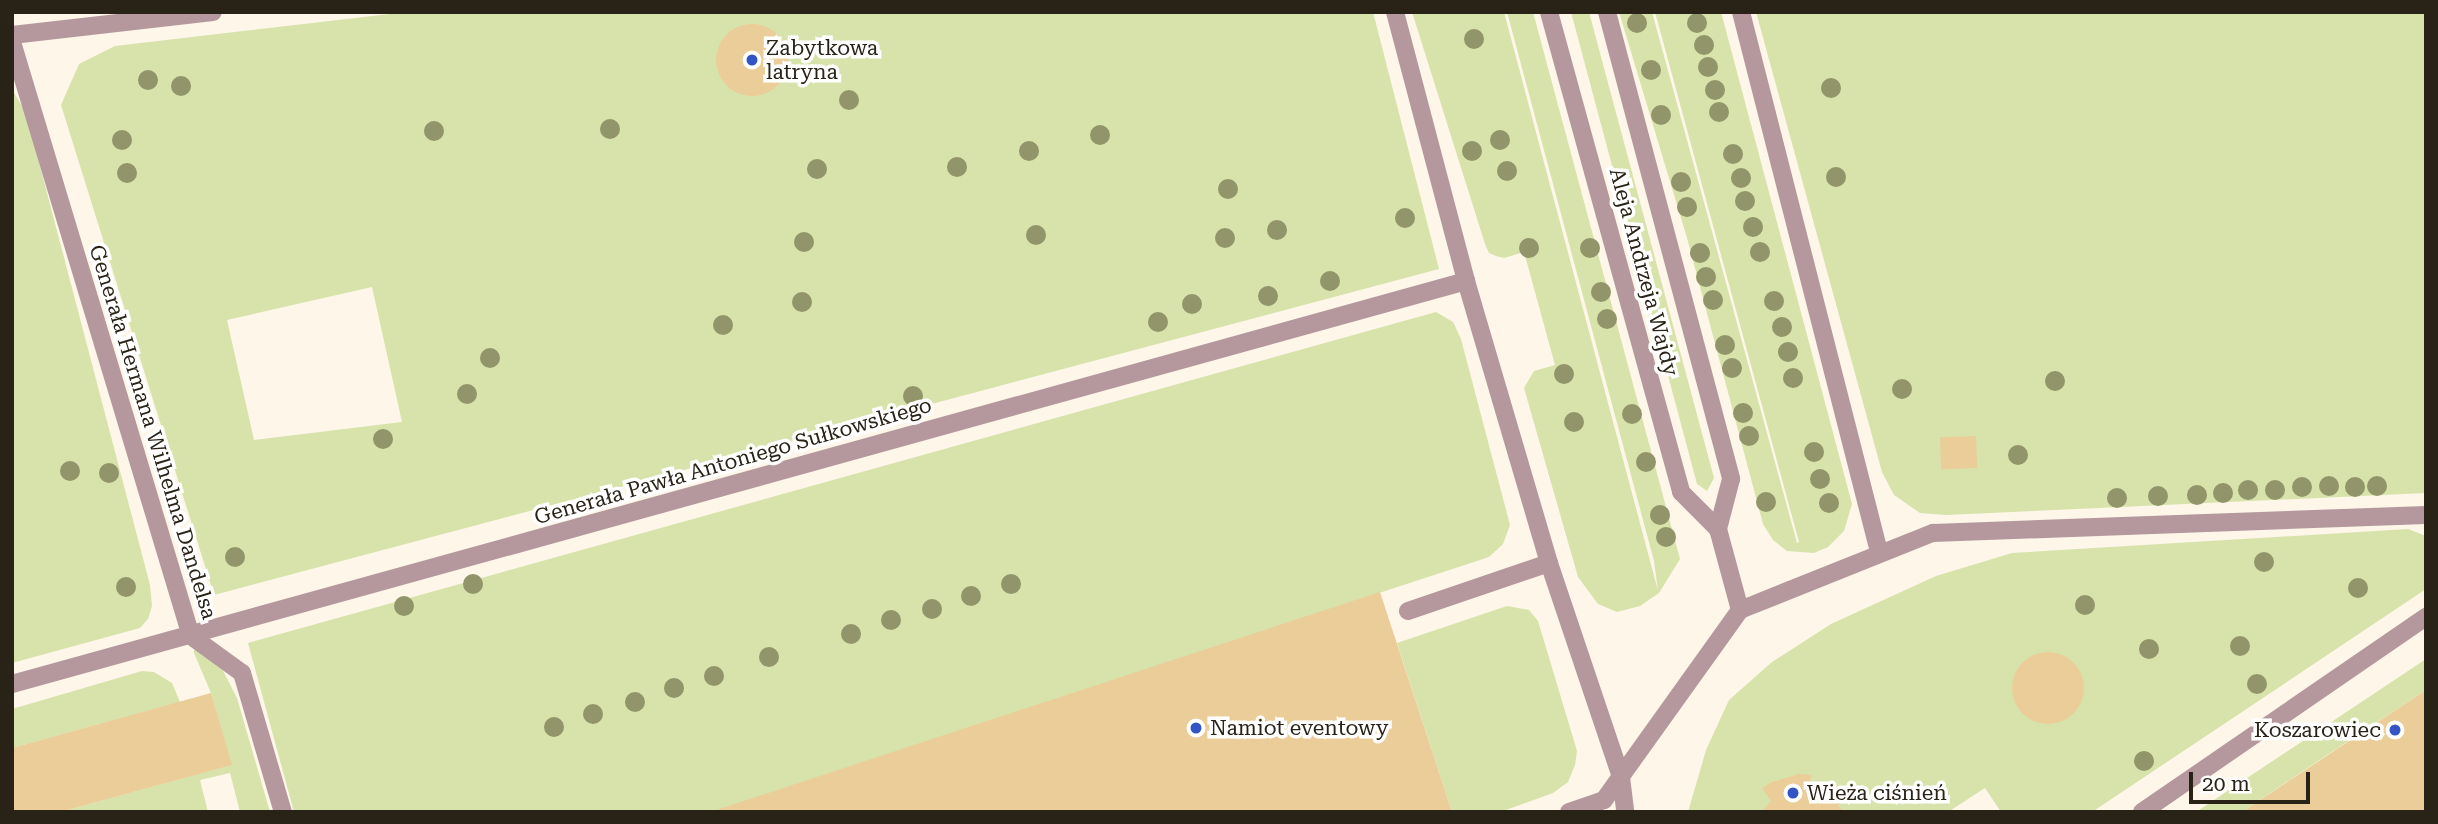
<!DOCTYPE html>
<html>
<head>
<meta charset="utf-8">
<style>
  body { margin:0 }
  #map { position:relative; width:2438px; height:824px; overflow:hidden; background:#fdf6e9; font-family:"Roboto Serif",serif }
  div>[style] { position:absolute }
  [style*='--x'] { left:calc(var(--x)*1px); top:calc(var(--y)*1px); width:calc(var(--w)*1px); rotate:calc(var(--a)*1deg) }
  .green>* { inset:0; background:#d7e3ab }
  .building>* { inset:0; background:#eacd98; transform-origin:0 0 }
  .round { border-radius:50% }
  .lane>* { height:18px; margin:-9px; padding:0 9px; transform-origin:9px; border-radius:9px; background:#b4989e }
  .trees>* { width:20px; height:20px; margin:-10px; border-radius:50%; background:#929469 }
  .dots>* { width:19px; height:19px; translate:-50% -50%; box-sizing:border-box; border:4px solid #fff; border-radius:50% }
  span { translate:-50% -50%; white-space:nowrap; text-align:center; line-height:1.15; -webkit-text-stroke:7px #fff; paint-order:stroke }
  .poi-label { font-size:21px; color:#292317 }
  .left { translate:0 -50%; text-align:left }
  .right { translate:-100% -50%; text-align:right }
  .street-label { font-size:21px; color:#292317 }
  .frame { position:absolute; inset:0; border:14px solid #292317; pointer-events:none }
  .scale { position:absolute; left:2189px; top:772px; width:121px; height:32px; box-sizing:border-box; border:4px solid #292317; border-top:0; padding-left:9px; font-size:21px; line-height:24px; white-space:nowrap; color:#292317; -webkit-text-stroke:5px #fff; paint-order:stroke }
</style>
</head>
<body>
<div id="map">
  <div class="green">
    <i style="clip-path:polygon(evenodd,407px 12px,1373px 12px,1439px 269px,214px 595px,61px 105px,79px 64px,115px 46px,407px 12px,372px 287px,402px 422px,254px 440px,227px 320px,372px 287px)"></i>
    <i style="clip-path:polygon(1412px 12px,1504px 12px,1658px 591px,1654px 561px,1507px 12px,1533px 12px,1680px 559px,1659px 593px,1640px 606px,1617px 612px,1598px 604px,1578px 577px,1524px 388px,1534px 371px,1555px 365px,1524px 252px,1504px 258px,1496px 256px,1489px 253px,1485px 244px)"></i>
    <i style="clip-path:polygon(1571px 12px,1589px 12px,1714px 478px,1707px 491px,1697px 484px)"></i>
    <i style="clip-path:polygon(1619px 12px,1652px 12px,1797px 543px,1799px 542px,1655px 12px,1721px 12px,1852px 504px,1844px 531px,1828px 547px,1814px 553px,1787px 551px,1773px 540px,1763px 524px,1687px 238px)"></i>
    <i style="clip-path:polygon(1756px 12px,2426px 12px,2426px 493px,1946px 515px,1920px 513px,1894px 495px,1882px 472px)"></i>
    <i style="clip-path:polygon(12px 89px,26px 113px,150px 585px,152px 606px,148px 619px,140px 628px,12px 663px)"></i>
    <i style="clip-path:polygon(1436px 312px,1453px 322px,1461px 339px,1510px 525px,1503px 544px,1489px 557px,712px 812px,294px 812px,248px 643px)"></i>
    <i style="clip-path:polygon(2408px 529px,2426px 536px,2426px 589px,2092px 812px,2001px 812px,1985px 788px,1948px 812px,1688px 812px,1706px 750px,1729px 700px,1772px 662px,1831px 624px,1936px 576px,2012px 553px)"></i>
    <i style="clip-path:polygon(1507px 606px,1529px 610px,1538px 621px,1577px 751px,1575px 765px,1568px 782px,1553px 793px,1500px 812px,1452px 812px,1397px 643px)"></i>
    <i style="clip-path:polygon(194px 646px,220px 665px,237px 698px,270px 812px,240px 812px,230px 773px,200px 780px,208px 812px,60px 812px,231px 765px,211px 693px,194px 653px)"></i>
    <i style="clip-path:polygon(2426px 659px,2426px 690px,2306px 769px,2242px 812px,2196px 812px)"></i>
    <i style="clip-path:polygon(142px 671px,154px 672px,172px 683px,180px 702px,12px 748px,12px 709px)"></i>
  </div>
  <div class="building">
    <i class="round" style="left:716px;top:24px;width:72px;height:72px"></i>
    <i style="left:1976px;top:436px;width:32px;height:36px;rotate:88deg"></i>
    <i style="clip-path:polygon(1380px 592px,1452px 812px,713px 812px,713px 811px)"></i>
    <i class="round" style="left:2012px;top:652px;width:72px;height:72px"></i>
    <i style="clip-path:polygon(2426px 690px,2426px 812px,2242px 812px,2423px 692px)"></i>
    <i style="clip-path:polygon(211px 693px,232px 765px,60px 812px,12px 812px,12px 748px)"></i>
    <i style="clip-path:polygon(1799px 774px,1811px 775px,1810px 790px,1827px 795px,1836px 784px,1846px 791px,1838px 805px,1843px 812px,1762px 812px,1771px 801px,1762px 788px,1772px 782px)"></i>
  </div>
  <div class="lane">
    <i style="--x:1395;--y:12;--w:278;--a:75.2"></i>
    <i style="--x:1466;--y:281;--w:294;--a:73.6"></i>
    <i style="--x:1549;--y:563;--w:226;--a:71.4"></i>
    <i style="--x:1621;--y:777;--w:35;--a:83"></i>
    <i style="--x:1549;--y:12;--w:498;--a:74.6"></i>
    <i style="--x:1681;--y:492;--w:52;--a:45"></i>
    <i style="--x:1718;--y:529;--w:84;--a:74.8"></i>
    <i style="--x:1607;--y:12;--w:483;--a:75.1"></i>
    <i style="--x:1731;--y:479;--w:52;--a:104.6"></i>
    <i style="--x:1741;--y:12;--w:557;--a:75.66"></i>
    <i style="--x:12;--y:35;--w:202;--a:-6.5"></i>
    <i style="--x:12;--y:42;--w:620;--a:73.23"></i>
    <i style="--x:191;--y:636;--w:63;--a:36"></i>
    <i style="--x:242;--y:673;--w:145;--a:73.6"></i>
    <i style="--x:1408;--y:611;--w:149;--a:-18.8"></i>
    <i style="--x:12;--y:684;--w:1509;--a:-15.49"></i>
    <i style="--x:1569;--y:812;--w:37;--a:-19"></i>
    <i style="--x:1604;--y:800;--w:234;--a:-54.4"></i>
    <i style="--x:1740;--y:610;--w:208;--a:-21.8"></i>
    <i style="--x:1933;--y:533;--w:493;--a:-2.1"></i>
    <i style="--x:2142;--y:812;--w:345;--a:-34.5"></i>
  </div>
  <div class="trees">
    <i style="left:1637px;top:23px"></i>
    <i style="left:1697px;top:23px"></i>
    <i style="left:1474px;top:39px"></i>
    <i style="left:1704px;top:45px"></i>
    <i style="left:1708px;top:67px"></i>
    <i style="left:1651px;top:70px"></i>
    <i style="left:148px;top:80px"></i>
    <i style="left:181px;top:86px"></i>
    <i style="left:1831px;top:88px"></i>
    <i style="left:1715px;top:90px"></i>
    <i style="left:849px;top:100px"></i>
    <i style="left:1719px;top:112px"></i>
    <i style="left:1661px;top:115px"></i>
    <i style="left:610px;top:129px"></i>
    <i style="left:434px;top:131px"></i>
    <i style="left:1100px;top:135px"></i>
    <i style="left:122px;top:140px"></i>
    <i style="left:1500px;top:140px"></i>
    <i style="left:1029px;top:151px"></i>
    <i style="left:1472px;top:151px"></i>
    <i style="left:1733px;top:154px"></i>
    <i style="left:957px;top:167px"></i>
    <i style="left:817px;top:169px"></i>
    <i style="left:1507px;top:171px"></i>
    <i style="left:127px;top:173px"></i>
    <i style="left:1836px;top:177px"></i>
    <i style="left:1741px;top:178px"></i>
    <i style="left:1681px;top:182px"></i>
    <i style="left:1228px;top:189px"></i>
    <i style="left:1745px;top:201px"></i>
    <i style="left:1687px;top:207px"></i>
    <i style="left:1405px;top:218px"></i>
    <i style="left:1753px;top:227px"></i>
    <i style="left:1277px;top:230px"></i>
    <i style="left:1036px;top:235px"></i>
    <i style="left:1225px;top:238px"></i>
    <i style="left:804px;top:242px"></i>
    <i style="left:1529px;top:248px"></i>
    <i style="left:1590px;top:248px"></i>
    <i style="left:1760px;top:252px"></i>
    <i style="left:1700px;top:253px"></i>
    <i style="left:1706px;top:277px"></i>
    <i style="left:1330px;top:281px"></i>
    <i style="left:1601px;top:292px"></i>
    <i style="left:1268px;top:296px"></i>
    <i style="left:1713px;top:300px"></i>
    <i style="left:1774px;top:301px"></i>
    <i style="left:802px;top:302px"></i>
    <i style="left:1192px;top:304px"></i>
    <i style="left:1607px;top:319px"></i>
    <i style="left:1158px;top:322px"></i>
    <i style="left:723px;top:325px"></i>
    <i style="left:1782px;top:327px"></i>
    <i style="left:1725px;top:345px"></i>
    <i style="left:1788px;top:352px"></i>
    <i style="left:490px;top:358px"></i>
    <i style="left:1732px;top:368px"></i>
    <i style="left:1564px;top:374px"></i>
    <i style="left:1793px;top:378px"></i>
    <i style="left:2055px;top:381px"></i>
    <i style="left:1902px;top:389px"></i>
    <i style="left:467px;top:394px"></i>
    <i style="left:913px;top:396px"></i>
    <i style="left:1743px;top:413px"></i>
    <i style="left:1632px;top:414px"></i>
    <i style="left:1574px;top:422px"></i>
    <i style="left:1749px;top:436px"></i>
    <i style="left:383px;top:439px"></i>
    <i style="left:1814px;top:452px"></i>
    <i style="left:2018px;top:455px"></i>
    <i style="left:1646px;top:462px"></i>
    <i style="left:70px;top:471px"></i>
    <i style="left:109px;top:473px"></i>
    <i style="left:1820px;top:479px"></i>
    <i style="left:2329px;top:486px"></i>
    <i style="left:2377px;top:486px"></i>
    <i style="left:2302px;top:487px"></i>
    <i style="left:2355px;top:487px"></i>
    <i style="left:2248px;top:490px"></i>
    <i style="left:2275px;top:490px"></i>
    <i style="left:2223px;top:493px"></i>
    <i style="left:2197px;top:495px"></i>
    <i style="left:2158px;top:496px"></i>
    <i style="left:2117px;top:498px"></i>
    <i style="left:1766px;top:502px"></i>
    <i style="left:1829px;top:503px"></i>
    <i style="left:1660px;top:515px"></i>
    <i style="left:1666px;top:537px"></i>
    <i style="left:235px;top:557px"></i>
    <i style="left:2264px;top:562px"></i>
    <i style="left:473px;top:584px"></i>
    <i style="left:1011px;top:584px"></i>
    <i style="left:126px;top:587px"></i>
    <i style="left:2358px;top:588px"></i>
    <i style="left:971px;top:596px"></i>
    <i style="left:2085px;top:605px"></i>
    <i style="left:404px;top:606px"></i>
    <i style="left:932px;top:609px"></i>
    <i style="left:891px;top:620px"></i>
    <i style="left:851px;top:634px"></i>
    <i style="left:2240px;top:646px"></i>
    <i style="left:2149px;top:649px"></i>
    <i style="left:769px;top:657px"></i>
    <i style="left:714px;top:676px"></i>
    <i style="left:2257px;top:684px"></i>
    <i style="left:674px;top:688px"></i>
    <i style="left:635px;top:702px"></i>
    <i style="left:593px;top:714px"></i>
    <i style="left:554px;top:727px"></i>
    <i style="left:2144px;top:761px"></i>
  </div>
  <div class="dots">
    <i style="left:752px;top:60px;background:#3354c4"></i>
    <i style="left:1196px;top:728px;background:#3354c4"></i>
    <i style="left:2395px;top:730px;background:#3354c4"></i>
    <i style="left:1793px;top:793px;background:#3354c4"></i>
  </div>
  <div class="poi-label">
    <span class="left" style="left:766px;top:60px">Zabytkowa<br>latryna</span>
    <span class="left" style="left:1210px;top:728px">Namiot eventowy</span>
    <span class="right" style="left:2381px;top:730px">Koszarowiec</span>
    <span class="left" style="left:1807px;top:793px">Wieża ciśnień</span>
  </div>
  <div class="street-label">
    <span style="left:1644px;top:272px;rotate:75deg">Aleja Andrzeja Wajdy</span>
    <span style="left:153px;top:432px;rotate:73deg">Generała Hermana Wilhelma Dandelsa</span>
    <span style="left:733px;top:461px;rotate:-16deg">Generała Pawła Antoniego Sułkowskiego</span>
  </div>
  <div class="frame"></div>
  <div class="scale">20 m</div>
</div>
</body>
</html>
